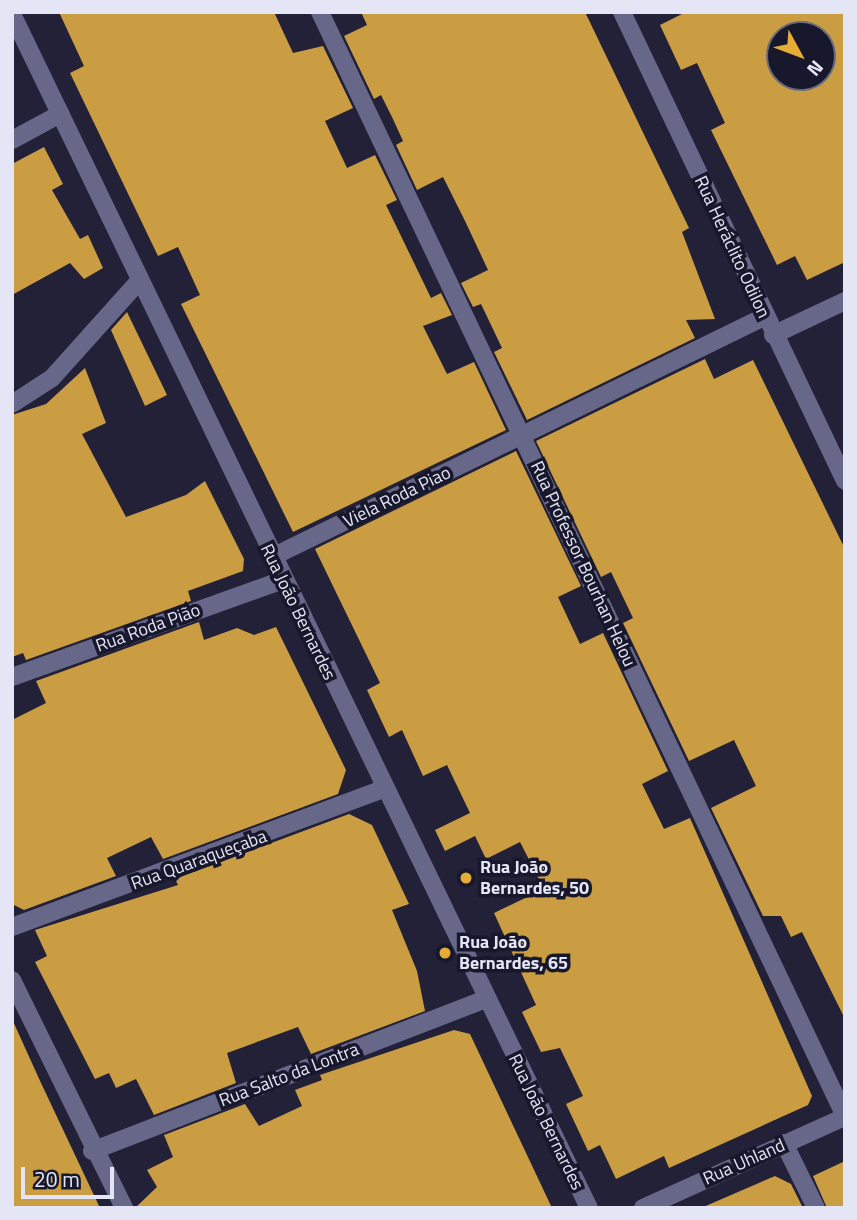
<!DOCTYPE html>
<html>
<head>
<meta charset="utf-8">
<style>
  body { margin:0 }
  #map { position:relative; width:857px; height:1220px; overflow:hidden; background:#222137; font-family:"Titillium Web",sans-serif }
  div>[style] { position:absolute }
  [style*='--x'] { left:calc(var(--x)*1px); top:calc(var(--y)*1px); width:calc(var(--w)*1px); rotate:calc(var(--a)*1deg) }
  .building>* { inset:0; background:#cb9d43 }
  .minor>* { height:18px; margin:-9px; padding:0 9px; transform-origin:9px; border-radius:9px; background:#67678a }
  .dots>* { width:19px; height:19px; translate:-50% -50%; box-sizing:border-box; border:4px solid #18182c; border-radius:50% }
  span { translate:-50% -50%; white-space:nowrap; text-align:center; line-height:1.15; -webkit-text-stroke:7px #18182c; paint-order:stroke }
  .street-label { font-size:18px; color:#e5e6f5 }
  .poi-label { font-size:18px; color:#e5e6f5; font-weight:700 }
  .left { translate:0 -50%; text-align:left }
  .frame { position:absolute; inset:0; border:14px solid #e5e6f5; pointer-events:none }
  .north { position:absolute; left:766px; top:21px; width:70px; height:70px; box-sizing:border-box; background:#18182c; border:2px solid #6a6a7c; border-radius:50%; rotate:131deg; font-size:19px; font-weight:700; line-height:28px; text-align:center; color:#e5e6f5 }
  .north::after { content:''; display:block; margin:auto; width:24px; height:32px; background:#e6ad36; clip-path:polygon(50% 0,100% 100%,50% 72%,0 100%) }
  .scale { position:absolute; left:21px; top:1167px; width:93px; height:32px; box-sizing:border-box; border:4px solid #e5e6f5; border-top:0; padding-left:9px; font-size:21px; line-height:24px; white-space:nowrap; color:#e5e6f5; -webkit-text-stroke:5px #18182c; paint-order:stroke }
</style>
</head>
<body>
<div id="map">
  <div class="building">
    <i style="clip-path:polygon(59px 12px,274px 12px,293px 53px,323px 46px,353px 108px,325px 121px,347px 168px,375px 155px,397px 200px,386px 205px,431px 298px,441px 293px,452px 315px,423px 326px,447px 374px,474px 362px,506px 430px,293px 532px,181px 304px,200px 295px,178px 247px,158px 256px,70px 73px,84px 66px)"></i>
    <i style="clip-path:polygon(361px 12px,585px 12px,689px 228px,682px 232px,715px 319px,686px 320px,695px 338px,527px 420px,494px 352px,502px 348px,481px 304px,473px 307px,461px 283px,488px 270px,466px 223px,443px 177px,417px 190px,396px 145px,403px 141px,392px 117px,381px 95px,374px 99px,344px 36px,367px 25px)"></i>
    <i style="clip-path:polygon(evenodd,686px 12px,845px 12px,845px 262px,807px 280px,795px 256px,777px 265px,711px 130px,725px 123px,697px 63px,681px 70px,660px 25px,686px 12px,780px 35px,822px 35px,822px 77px,780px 77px,780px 35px)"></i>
    <i style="clip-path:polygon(44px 147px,63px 184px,52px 190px,80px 239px,88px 235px,103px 268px,84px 279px,70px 263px,12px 295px,12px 164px)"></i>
    <i style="clip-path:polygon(127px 312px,167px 395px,145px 406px,111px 330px)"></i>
    <i style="clip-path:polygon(705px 359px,714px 379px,753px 360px,845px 549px,845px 1019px,802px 932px,791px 937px,781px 916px,763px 916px,711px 808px,756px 786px,734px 740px,689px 761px,623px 623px,633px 618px,611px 572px,601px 577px,536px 441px)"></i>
    <i style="clip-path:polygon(85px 368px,106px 423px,82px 434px,126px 517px,186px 495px,205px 481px,244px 559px,243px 571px,188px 591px,191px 601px,26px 660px,23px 653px,12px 657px,12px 415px,46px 404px)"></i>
    <i style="clip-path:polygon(516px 451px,581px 586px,558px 597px,580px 644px,603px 633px,668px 771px,642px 784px,664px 829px,690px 818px,812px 1096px,808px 1105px,669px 1168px,664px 1156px,616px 1179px,600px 1145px,588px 1151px,566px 1104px,583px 1096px,560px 1048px,541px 1052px,522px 1012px,536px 1005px,494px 913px,544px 889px,520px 842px,486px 859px,475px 836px,445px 851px,435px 830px,470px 813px,447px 765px,423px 776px,402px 730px,389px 737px,367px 690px,380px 683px,315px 549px)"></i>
    <i style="clip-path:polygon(199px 622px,204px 640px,237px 628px,254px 635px,276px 627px,346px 770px,338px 794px,163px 859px,151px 837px,107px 858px,116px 876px,24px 910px,12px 904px,12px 720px,46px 703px,36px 681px)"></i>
    <i style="clip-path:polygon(349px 814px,372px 825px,409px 904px,392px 910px,417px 971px,425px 1011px,311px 1054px,298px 1027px,227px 1053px,236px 1083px,154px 1115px,136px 1079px,116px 1088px,109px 1073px,95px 1079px,35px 962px,47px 956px,35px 930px,178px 885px,175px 879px)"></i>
    <i style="clip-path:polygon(12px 1019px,41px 1083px,100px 1208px,12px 1208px)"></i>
    <i style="clip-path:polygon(454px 1030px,470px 1034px,552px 1208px,135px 1208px,157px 1187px,147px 1170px,173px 1157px,164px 1135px,245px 1104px,259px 1126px,302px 1106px,295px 1090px,322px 1080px,320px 1075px)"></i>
    <i style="clip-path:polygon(845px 1161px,845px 1208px,827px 1208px,813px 1176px)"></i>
    <i style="clip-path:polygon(775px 1176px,791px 1184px,803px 1208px,701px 1208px)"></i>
  </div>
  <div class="minor">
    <i style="--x:320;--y:12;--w:1222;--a:64.57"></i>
    <i style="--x:622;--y:12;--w:519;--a:64.57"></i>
    <i style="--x:12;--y:14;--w:1326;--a:64.21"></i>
    <i style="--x:12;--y:140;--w:55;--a:-28.4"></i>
    <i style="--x:773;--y:335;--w:80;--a:-25.3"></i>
    <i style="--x:12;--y:404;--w:48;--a:-33"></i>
    <i style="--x:52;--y:378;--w:130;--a:-48.1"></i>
    <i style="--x:272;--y:557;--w:547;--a:-26"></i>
    <i style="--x:12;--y:677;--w:288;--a:-19.7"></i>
    <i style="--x:12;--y:927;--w:396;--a:-20.4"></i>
    <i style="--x:12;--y:980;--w:254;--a:63.8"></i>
    <i style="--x:784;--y:1143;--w:72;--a:63.8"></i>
    <i style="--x:92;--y:1151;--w:422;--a:-21.1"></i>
    <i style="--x:643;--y:1208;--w:222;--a:-24.3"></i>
  </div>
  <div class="dots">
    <i style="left:466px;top:878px;background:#e6ad36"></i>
    <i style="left:445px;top:953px;background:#e6ad36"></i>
  </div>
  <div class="street-label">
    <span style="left:732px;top:247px;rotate:65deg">Rua Heráclito Odilon</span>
    <span style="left:397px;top:497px;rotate:-26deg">Viela Roda Piao</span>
    <span style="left:583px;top:564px;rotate:65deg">Rua Professor Bourhan Helou</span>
    <span style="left:298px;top:612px;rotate:64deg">Rua João Bernardes</span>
    <span style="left:148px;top:628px;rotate:-20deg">Rua Roda Pião</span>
    <span style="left:199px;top:860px;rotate:-20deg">Rua Quaraqueçaba</span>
    <span style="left:289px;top:1075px;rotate:-21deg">Rua Salto da Lontra</span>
    <span style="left:546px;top:1122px;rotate:64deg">Rua João Bernardes</span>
    <span style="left:744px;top:1162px;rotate:-24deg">Rua Uhland</span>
  </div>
  <div class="poi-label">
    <span class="left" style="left:480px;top:878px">Rua João<br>Bernardes, 50</span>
    <span class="left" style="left:459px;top:953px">Rua João<br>Bernardes, 65</span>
  </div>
  <div class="frame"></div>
  <div class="north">N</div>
  <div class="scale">20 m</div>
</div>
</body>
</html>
